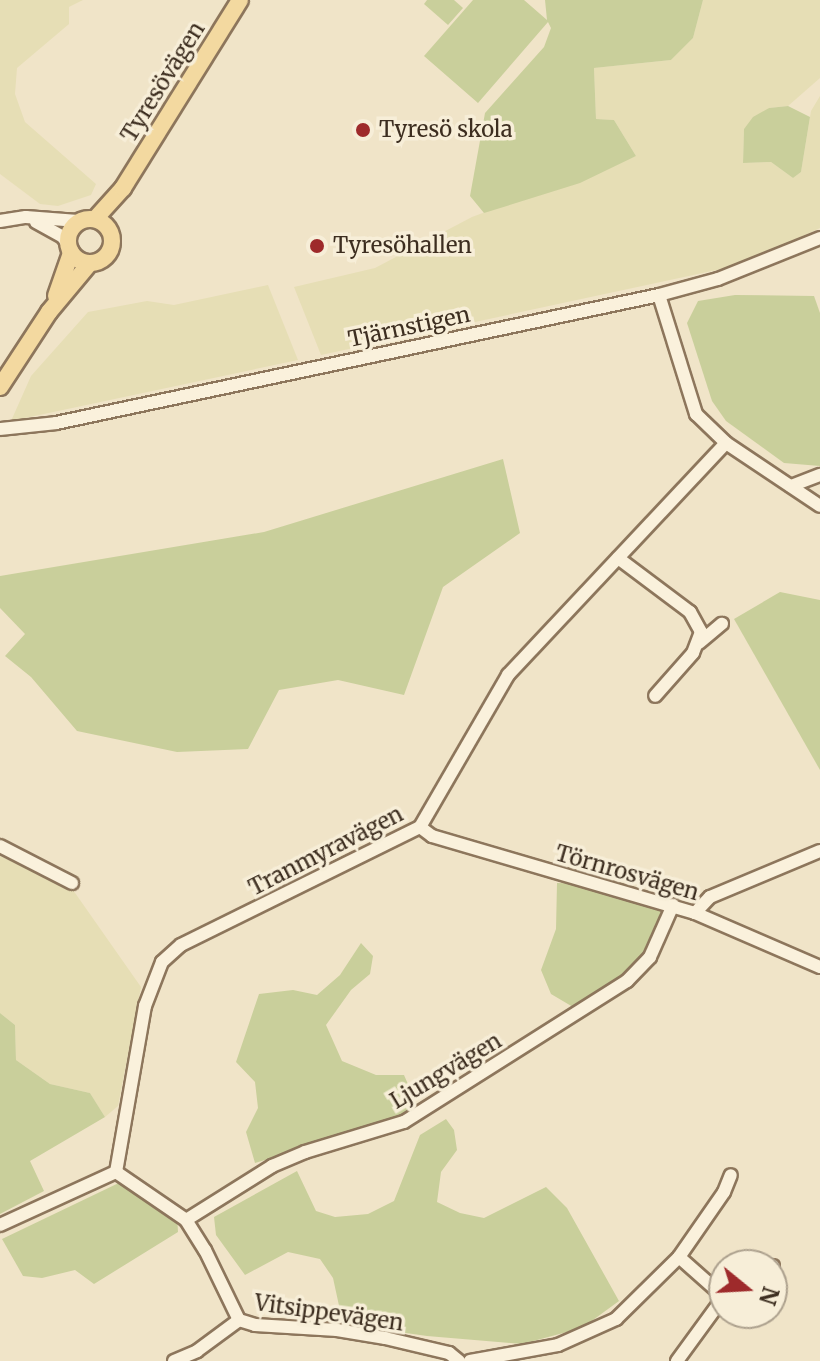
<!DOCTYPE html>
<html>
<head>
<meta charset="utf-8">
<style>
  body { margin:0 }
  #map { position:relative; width:820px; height:1361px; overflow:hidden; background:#f0e4c8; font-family:Merriweather,serif }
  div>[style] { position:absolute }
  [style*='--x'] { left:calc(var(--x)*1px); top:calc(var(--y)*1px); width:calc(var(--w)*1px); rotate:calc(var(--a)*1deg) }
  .farmland>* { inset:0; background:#e6deb5 }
  .green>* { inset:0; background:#c9cf9b }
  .roads { filter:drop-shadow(2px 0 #8d765c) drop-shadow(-2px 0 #8d765c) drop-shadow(0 2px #8d765c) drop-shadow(0 -2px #8d765c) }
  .minor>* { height:12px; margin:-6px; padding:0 6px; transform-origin:6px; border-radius:6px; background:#faf1dc }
  .major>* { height:16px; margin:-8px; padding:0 8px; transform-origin:8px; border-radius:8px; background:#f3d9a0 }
  .major>.ring { margin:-8px; padding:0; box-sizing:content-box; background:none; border:16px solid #f3d9a0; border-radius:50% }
  .dots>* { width:22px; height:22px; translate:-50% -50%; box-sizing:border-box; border:4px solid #f7eed8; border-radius:50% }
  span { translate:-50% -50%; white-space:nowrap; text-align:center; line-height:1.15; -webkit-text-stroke:7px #f7eed8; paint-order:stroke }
  .street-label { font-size:22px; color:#3d2e20 }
  .poi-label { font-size:22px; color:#3d2e20 }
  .left { translate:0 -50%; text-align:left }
  .north { position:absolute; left:708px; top:1249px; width:80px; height:80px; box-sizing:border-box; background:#f7eed8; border:2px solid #ada18e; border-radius:50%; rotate:108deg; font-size:22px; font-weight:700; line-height:32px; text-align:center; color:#3d2e20 }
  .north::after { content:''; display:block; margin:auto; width:28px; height:36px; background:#9e2a2b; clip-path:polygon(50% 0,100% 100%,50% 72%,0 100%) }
</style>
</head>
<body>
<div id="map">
  <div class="farmland">
    <i style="clip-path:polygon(0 0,83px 0,69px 7px,69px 24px,17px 68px,15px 94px,25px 122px,96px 184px,91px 195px,58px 206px,40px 204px,0 174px)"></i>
    <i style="clip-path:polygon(703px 0,820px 0,820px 78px,788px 106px,769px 108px,744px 129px,743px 163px,771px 162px,793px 178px,801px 172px,811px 111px,820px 96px,820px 228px,740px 265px,321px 355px,294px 287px,375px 268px,472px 217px,636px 156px,614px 120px,596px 119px,594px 68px,671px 60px,693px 38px)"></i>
    <i style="clip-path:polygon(268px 285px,298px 360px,11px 421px,31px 376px,88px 312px,147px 301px,174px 305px)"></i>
    <i style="clip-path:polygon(0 856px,73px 890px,141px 987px,118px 1106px,105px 1117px,90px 1093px,50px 1084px,16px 1060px,15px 1025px,0 1013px)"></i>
  </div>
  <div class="green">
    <i style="clip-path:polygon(427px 0,454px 0,463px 8px,448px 25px,424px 4px)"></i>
    <i style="clip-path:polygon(473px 0,524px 0,547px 20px,545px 0,703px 0,693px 38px,671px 60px,594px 68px,596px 119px,614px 120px,636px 156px,580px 183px,484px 213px,470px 196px,485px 113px,544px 47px,551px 28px,548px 22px,478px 103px,424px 56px)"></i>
    <i style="clip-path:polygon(788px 106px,810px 117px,801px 172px,793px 178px,771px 162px,743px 163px,744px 129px,753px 117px,769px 108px)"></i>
    <i style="clip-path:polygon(735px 295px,814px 296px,820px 313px,820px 466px,784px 463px,726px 421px,712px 401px,687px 323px,698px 301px)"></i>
    <i style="clip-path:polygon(503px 459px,520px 533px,443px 587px,404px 695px,338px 680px,279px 690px,248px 749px,177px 752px,77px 731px,31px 677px,5px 656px,25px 634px,0 608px,0 576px,264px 532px)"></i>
    <i style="clip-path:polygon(780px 592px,820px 600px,820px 770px,734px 619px)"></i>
    <i style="clip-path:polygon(557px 883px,592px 884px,665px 905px,649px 948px,627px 974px,573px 1007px,551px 994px,541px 970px,556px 929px)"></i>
    <i style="clip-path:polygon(361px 943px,373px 956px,370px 974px,351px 990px,326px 1025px,342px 1061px,376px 1075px,404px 1075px,417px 1105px,398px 1120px,255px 1163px,246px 1132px,258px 1108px,255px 1082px,236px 1062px,259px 994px,293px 990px,317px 995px,340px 975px)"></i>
    <i style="clip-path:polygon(0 1013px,15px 1025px,16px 1060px,50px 1084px,90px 1093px,105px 1117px,30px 1161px,44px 1191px,0 1214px)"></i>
    <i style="clip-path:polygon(446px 1119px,454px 1130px,457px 1150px,441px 1172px,437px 1202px,460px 1213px,484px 1218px,546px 1187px,567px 1208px,619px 1301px,582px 1328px,522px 1344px,427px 1336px,343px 1324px,333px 1278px,320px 1259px,288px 1252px,245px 1275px,216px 1235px,214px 1217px,297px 1171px,316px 1211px,335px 1217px,368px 1214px,394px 1201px,420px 1135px)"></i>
    <i style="clip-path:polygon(125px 1180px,157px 1208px,177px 1215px,178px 1232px,94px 1284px,75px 1270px,42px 1278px,23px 1276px,2px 1239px)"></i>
  </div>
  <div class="roads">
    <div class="minor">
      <i style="--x:0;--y:221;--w:26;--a:-9"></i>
      <i style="--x:26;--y:217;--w:52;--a:4.4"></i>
      <i style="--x:36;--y:222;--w:31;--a:29"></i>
      <i style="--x:63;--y:237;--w:9;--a:58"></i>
      <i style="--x:659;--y:295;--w:125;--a:72.7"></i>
      <i style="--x:696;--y:414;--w:42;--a:44"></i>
      <i style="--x:726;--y:443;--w:113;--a:33.8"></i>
      <i style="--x:0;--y:429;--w:56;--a:-6.1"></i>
      <i style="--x:56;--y:423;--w:616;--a:-11.98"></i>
      <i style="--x:659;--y:295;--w:61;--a:-15.2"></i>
      <i style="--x:718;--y:279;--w:110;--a:-21.9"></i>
      <i style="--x:791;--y:486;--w:31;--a:-21"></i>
      <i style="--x:618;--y:558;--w:90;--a:36.9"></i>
      <i style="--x:690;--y:612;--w:23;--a:61"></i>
      <i style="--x:701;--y:632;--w:22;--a:111"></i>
      <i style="--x:693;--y:653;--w:57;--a:131.5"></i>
      <i style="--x:699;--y:643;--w:30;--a:-40"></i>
      <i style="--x:420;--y:827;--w:15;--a:37"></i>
      <i style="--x:432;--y:836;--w:274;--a:16.3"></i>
      <i style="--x:695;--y:913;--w:136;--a:23.4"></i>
      <i style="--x:0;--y:846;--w:81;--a:27.2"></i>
      <i style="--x:695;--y:913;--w:22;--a:-47"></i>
      <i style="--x:710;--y:897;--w:119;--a:-22.7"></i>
      <i style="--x:116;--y:1172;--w:85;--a:34.4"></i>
      <i style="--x:186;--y:1220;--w:102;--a:-32.1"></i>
      <i style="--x:272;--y:1166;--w:36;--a:-23"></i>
      <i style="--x:305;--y:1152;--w:103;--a:-16.9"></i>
      <i style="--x:404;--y:1122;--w:264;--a:-32.3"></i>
      <i style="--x:627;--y:981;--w:33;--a:-46"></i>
      <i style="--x:650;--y:957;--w:57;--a:-66.1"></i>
      <i style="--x:186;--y:1220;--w:36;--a:58"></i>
      <i style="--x:205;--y:1250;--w:78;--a:64.1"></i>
      <i style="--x:0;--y:1225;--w:128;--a:-24.6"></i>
      <i style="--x:116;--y:1172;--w:169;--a:-80.1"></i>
      <i style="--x:145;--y:1006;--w:47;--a:-68.9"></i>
      <i style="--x:162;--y:962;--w:25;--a:-42"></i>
      <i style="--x:181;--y:945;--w:267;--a:-26.3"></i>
      <i style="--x:420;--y:827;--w:176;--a:-59.9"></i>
      <i style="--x:508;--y:675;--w:318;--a:-46.8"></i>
      <i style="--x:679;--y:1257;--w:60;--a:41.6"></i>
      <i style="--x:772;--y:1266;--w:1;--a:0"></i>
      <i style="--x:239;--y:1320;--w:17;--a:17"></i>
      <i style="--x:255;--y:1325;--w:82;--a:3.5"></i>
      <i style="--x:337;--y:1330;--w:49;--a:9.5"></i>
      <i style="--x:385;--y:1338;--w:66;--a:13.2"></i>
      <i style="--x:449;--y:1353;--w:13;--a:39"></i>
      <i style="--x:174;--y:1361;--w:25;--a:-23"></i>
      <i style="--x:197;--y:1351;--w:52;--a:-36.4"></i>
      <i style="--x:470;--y:1361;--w:89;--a:-10.3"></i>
      <i style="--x:558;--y:1345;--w:64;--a:-24.1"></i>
      <i style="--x:616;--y:1319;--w:88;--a:-44.5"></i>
      <i style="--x:679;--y:1257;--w:79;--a:-55.3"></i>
      <i style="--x:724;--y:1192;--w:18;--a:-68"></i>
      <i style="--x:677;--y:1361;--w:78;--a:-53.9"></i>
    </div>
    <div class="major">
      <i class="ring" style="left:68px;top:219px;width:28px;height:28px"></i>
      <i style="--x:95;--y:219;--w:42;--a:-47.9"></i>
      <i style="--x:123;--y:188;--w:221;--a:-58.1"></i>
      <i style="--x:56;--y:296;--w:46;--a:-70.8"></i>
      <i style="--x:0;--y:387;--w:90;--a:-56.8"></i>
      <i style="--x:49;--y:312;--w:64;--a:-50.1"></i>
    </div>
  </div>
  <div class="dots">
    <i style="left:363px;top:130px;background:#9e2a2b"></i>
    <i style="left:317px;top:246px;background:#9e2a2b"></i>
  </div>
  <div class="street-label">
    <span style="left:163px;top:82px;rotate:-58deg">Tyresövägen</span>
    <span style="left:409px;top:327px;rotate:-12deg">Tjärnstigen</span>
    <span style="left:326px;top:851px;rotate:-27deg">Tranmyravägen</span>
    <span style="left:627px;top:873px;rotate:16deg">Törnrosvägen</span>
    <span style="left:446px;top:1071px;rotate:-31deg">Ljungvägen</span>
    <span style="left:329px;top:1313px;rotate:8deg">Vitsippevägen</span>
  </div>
  <div class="poi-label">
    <span class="left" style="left:379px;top:130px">Tyresö skola</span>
    <span class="left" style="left:333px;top:246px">Tyresöhallen</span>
  </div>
  <div class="north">N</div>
</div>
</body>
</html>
